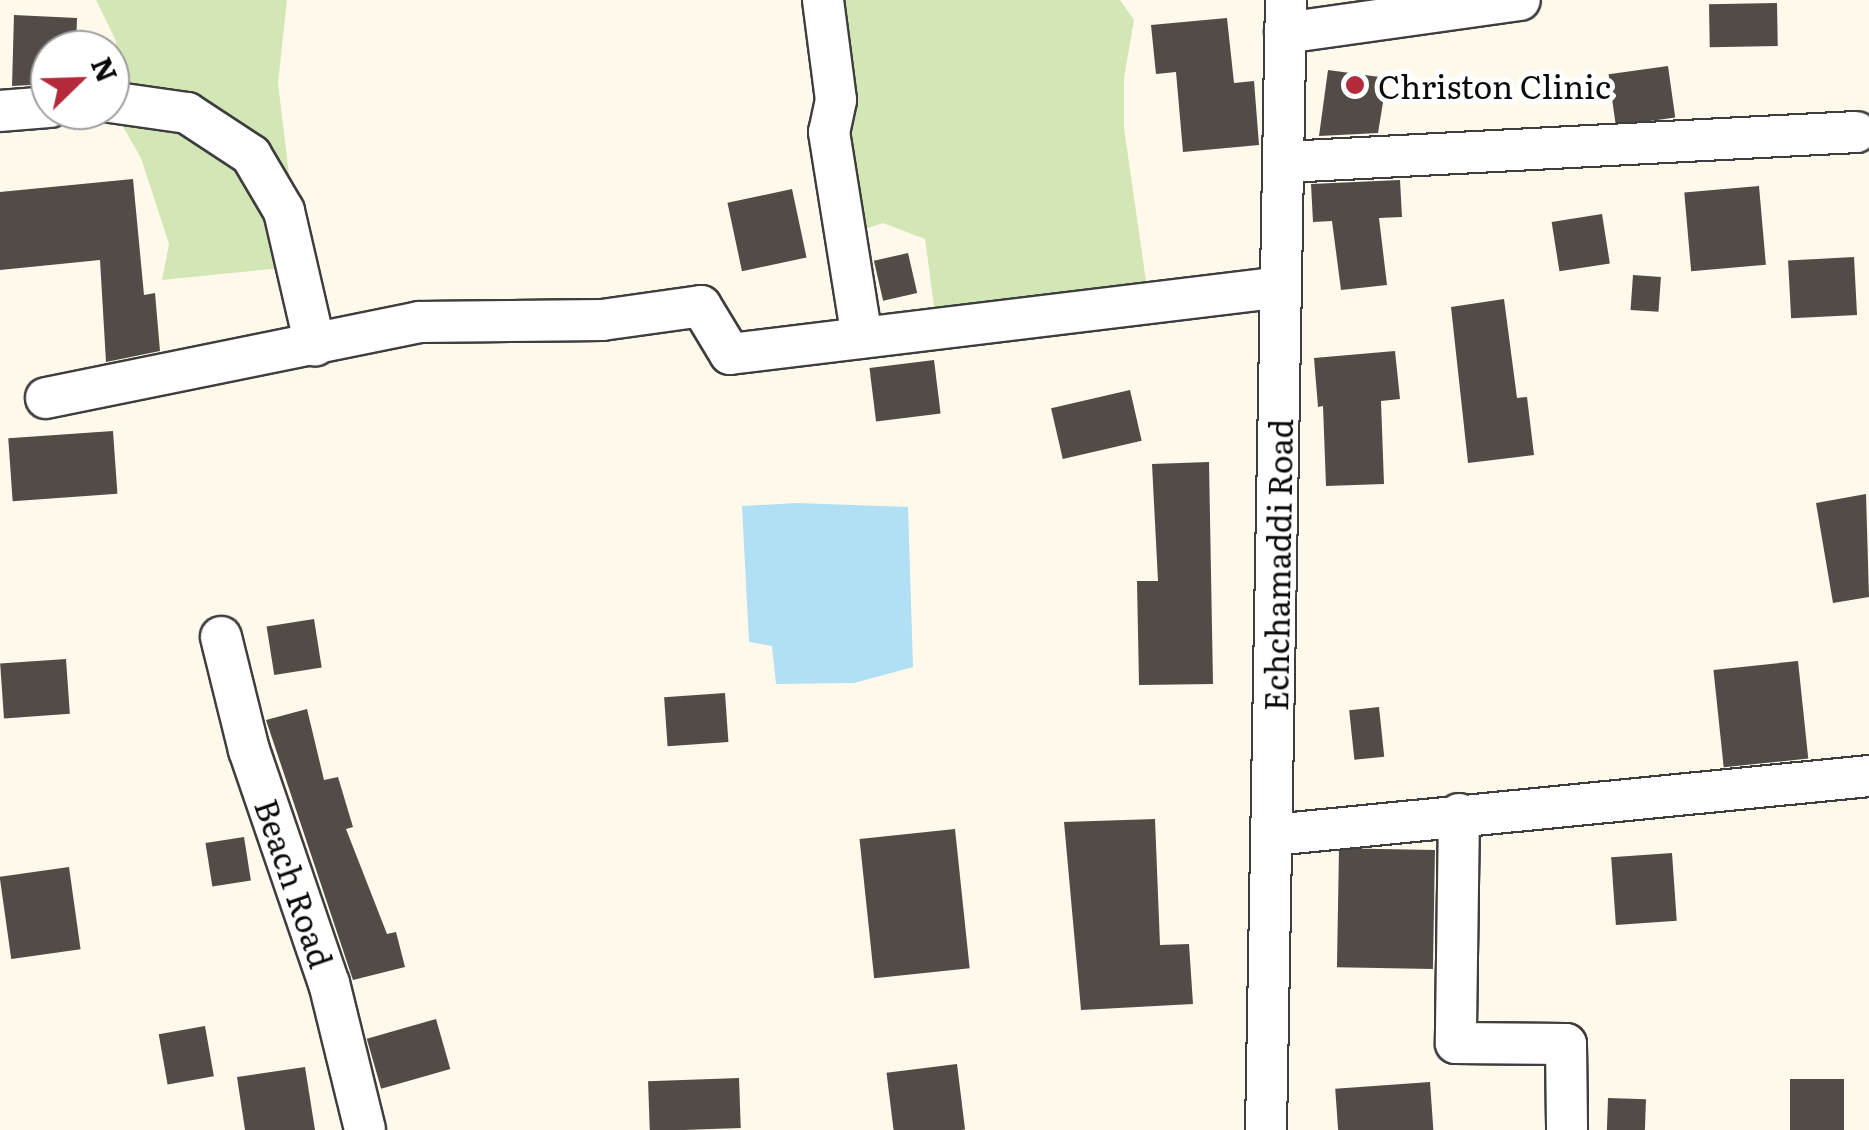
<!DOCTYPE html>
<html>
<head>
<meta charset="utf-8">
<style>
  body { margin:0 }
  #map { position:relative; width:1869px; height:1130px; overflow:hidden; background:#fef9ea; font-family:Literata,serif }
  div>[style] { position:absolute }
  [style*='--x'] { left:calc(var(--x)*1px); top:calc(var(--y)*1px); width:calc(var(--w)*1px); rotate:calc(var(--a)*1deg) }
  .green>* { inset:0; background:#d2e6b6 }
  .water>* { inset:0; background:#b1dff3 }
  .building>* { inset:0; background:#534b48; transform-origin:0 0 }
  .roads { filter:drop-shadow(2px 0 #3e3e3e) drop-shadow(-2px 0 #3e3e3e) drop-shadow(0 2px #3e3e3e) drop-shadow(0 -2px #3e3e3e) }
  .street>* { height:40px; margin:-20px; padding:0 20px; transform-origin:20px; border-radius:20px; background:#fff }
  .dots>* { width:28px; height:28px; translate:-50% -50%; box-sizing:border-box; border:5px solid #fff; border-radius:50% }
  span { translate:-50% -50%; white-space:nowrap; text-align:center; line-height:1.15; -webkit-text-stroke:10px #fff; paint-order:stroke }
  .poi-label { font-size:32px; color:#0b0b0b }
  .left { translate:0 -50%; text-align:left }
  .street-label { font-size:32px; color:#0b0b0b }
  .north { position:absolute; left:30px; top:30px; width:100px; height:100px; box-sizing:border-box; background:#fff; border:2px solid #9d9d9d; border-radius:50%; rotate:67deg; font-size:28px; font-weight:700; line-height:40px; text-align:center; color:#0b0b0b }
  .north::after { content:''; display:block; margin:auto; width:35px; height:45px; background:#b42a3a; clip-path:polygon(50% 0,100% 100%,50% 72%,0 100%) }
</style>
</head>
<body>
<div id="map">
  <div class="green">
    <i style="clip-path:polygon(96px 0,287px 0,278px 83px,300px 266px,162px 280px,169px 244px,141px 158px,113px 109px,116px 41px)"></i>
    <i style="clip-path:polygon(823px 0,1120px 0,1134px 20px,1124px 78px,1124px 128px,1149px 302px,937px 328px,925px 239px,883px 223px,846px 235px)"></i>
  </div>
  <div class="water">
    <i style="clip-path:polygon(797px 503px,908px 507px,913px 667px,854px 683px,776px 684px,772px 646px,749px 642px,742px 506px)"></i>
  </div>
  <div class="building">
    <i style="left:1777px;top:3px;width:43px;height:68px;rotate:89deg"></i>
    <i style="clip-path:polygon(14px 15px,77px 18px,76px 50px,50px 50px,50px 84px,12px 86px)"></i>
    <i style="clip-path:polygon(1227px 18px,1234px 83px,1254px 81px,1259px 145px,1183px 152px,1176px 72px,1156px 74px,1151px 25px)"></i>
    <i style="left:1668px;top:66px;width:52px;height:60px;rotate:82deg"></i>
    <i style="clip-path:polygon(1328px 70px,1387px 78px,1378px 133px,1319px 136px)"></i>
    <i style="clip-path:polygon(133px 179px,144px 295px,155px 293px,160px 351px,106px 362px,100px 260px,0 270px,0 192px)"></i>
    <i style="clip-path:polygon(1400px 180px,1402px 217px,1379px 218px,1387px 285px,1341px 290px,1332px 221px,1313px 222px,1311px 184px)"></i>
    <i style="left:1759px;top:186px;width:79px;height:75px;rotate:85deg"></i>
    <i style="left:792px;top:189px;width:70px;height:66px;rotate:78deg"></i>
    <i style="left:1602px;top:214px;width:50px;height:51px;rotate:81deg"></i>
    <i style="left:908px;top:253px;width:41px;height:35px;rotate:77deg"></i>
    <i style="left:1854px;top:257px;width:58px;height:66px;rotate:87deg"></i>
    <i style="left:1633px;top:275px;width:28px;height:35px;rotate:4deg"></i>
    <i style="clip-path:polygon(1504px 299px,1517px 398px,1527px 397px,1534px 455px,1468px 463px,1451px 307px)"></i>
    <i style="clip-path:polygon(1395px 351px,1400px 399px,1381px 401px,1384px 484px,1326px 486px,1323px 406px,1318px 407px,1314px 358px)"></i>
    <i style="left:934px;top:360px;width:54px;height:65px;rotate:83deg"></i>
    <i style="left:1130px;top:390px;width:52px;height:81px;rotate:77deg"></i>
    <i style="left:113px;top:431px;width:63px;height:105px;rotate:86deg"></i>
    <i style="clip-path:polygon(1209px 462px,1213px 684px,1139px 685px,1137px 581px,1158px 581px,1152px 464px)"></i>
    <i style="clip-path:polygon(1866px 494px,1869px 597px,1833px 603px,1816px 503px)"></i>
    <i style="left:314px;top:619px;width:49px;height:48px;rotate:81deg"></i>
    <i style="left:66px;top:659px;width:55px;height:66px;rotate:86deg"></i>
    <i style="left:1798px;top:661px;width:98px;height:85px;rotate:84deg"></i>
    <i style="left:725px;top:693px;width:49px;height:61px;rotate:86deg"></i>
    <i style="left:1379px;top:707px;width:50px;height:30px;rotate:84deg"></i>
    <i style="clip-path:polygon(307px 709px,324px 780px,338px 777px,353px 827px,346px 829px,387px 934px,396px 932px,405px 967px,353px 980px,266px 720px)"></i>
    <i style="clip-path:polygon(1155px 819px,1160px 945px,1189px 944px,1193px 1004px,1081px 1010px,1064px 822px)"></i>
    <i style="left:955px;top:829px;width:140px;height:96px;rotate:84deg"></i>
    <i style="left:244px;top:837px;width:44px;height:39px;rotate:81deg"></i>
    <i style="left:1435px;top:850px;width:119px;height:96px;rotate:91deg"></i>
    <i style="left:1672px;top:853px;width:68px;height:61px;rotate:86deg"></i>
    <i style="left:69px;top:867px;width:83px;height:70px;rotate:82deg"></i>
    <i style="left:436px;top:1019px;width:52px;height:72px;rotate:74deg"></i>
    <i style="left:205px;top:1026px;width:51px;height:47px;rotate:80deg"></i>
    <i style="left:957px;top:1064px;width:66px;height:71px;rotate:83deg"></i>
    <i style="clip-path:polygon(305px 1067px,315px 1130px,245px 1130px,237px 1077px)"></i>
    <i style="left:739px;top:1078px;width:50px;height:91px;rotate:88deg"></i>
    <i style="left:1790px;top:1079px;width:54px;height:51px"></i>
    <i style="left:1430px;top:1082px;width:48px;height:95px;rotate:86deg"></i>
    <i style="left:1608px;top:1098px;width:38px;height:32px;rotate:2deg"></i>
  </div>
  <div class="roads">
    <div class="street">
      <i style="--x:823;--y:0;--w:101;--a:82.6"></i>
      <i style="--x:836;--y:100;--w:33;--a:102"></i>
      <i style="--x:829;--y:132;--w:208;--a:80.9"></i>
      <i style="--x:1285;--y:33;--w:237;--a:-8"></i>
      <i style="--x:110;--y:102;--w:78;--a:8.1"></i>
      <i style="--x:187;--y:113;--w:77;--a:33.3"></i>
      <i style="--x:251;--y:155;--w:65;--a:59.5"></i>
      <i style="--x:284;--y:211;--w:138;--a:77"></i>
      <i style="--x:0;--y:111;--w:50;--a:-4.6"></i>
      <i style="--x:1286;--y:162;--w:571;--a:-3.01"></i>
      <i style="--x:46;--y:398;--w:381;--a:-11.5"></i>
      <i style="--x:419;--y:322;--w:183;--a:-0.6"></i>
      <i style="--x:602;--y:320;--w:100;--a:-8"></i>
      <i style="--x:701;--y:306;--w:56;--a:58.9"></i>
      <i style="--x:730;--y:354;--w:555;--a:-6.93"></i>
      <i style="--x:221;--y:637;--w:116;--a:76.1"></i>
      <i style="--x:249;--y:750;--w:246;--a:71.1"></i>
      <i style="--x:329;--y:983;--w:151;--a:76.2"></i>
      <i style="--x:1459;--y:814;--w:229;--a:90.8"></i>
      <i style="--x:1456;--y:1043;--w:110;--a:0.5"></i>
      <i style="--x:1566;--y:1044;--w:86;--a:89.3"></i>
      <i style="--x:1273;--y:835;--w:599;--a:-5.65"></i>
      <i style="--x:1266;--y:1130;--w:1130;--a:-88.99"></i>
    </div>
  </div>
  <div class="dots">
    <i style="left:1355px;top:85px;background:#b42a3a"></i>
  </div>
  <div class="poi-label">
    <span class="left" style="left:1378px;top:85px">Christon Clinic</span>
  </div>
  <div class="street-label">
    <span style="left:1277px;top:565px;rotate:-89deg">Echchamaddi Road</span>
    <span style="left:295px;top:883px;rotate:71deg">Beach Road</span>
  </div>
  <div class="north">N</div>
</div>
</body>
</html>
